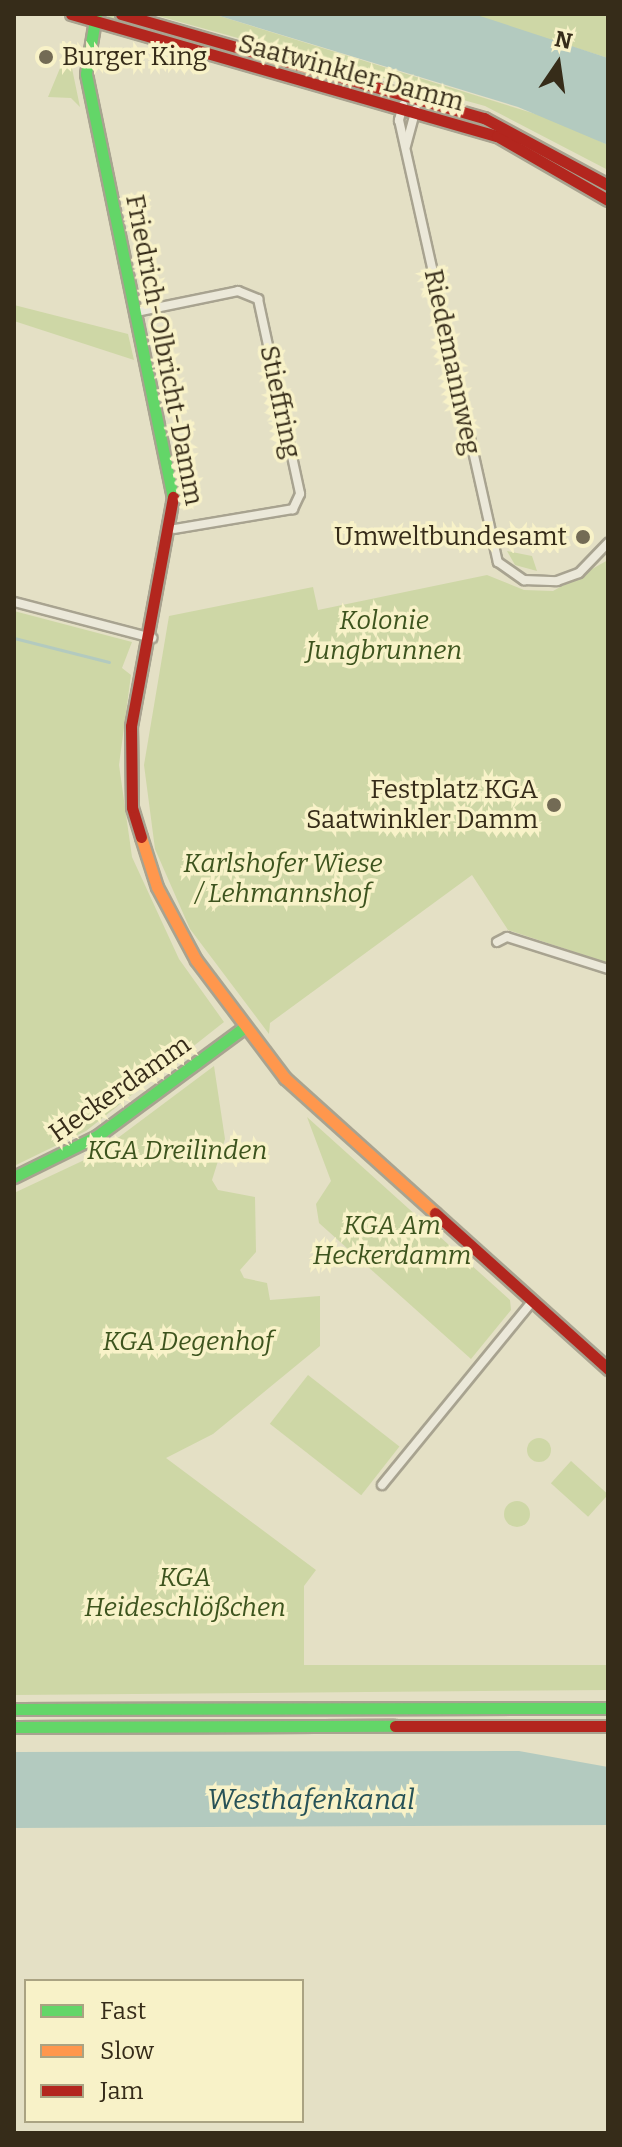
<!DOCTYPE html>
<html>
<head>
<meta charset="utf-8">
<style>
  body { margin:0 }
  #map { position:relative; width:622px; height:2147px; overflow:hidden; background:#e4e0c5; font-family:Bitter,serif }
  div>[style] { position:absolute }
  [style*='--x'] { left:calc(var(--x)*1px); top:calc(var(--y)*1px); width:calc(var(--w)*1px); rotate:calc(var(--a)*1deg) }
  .green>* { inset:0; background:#ced7a6; transform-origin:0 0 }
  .round { border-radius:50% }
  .water>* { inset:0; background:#b3cabf }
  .stream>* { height:3px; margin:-1.5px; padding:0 1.5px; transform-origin:1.5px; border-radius:1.5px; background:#b3cabf }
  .roads { filter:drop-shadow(2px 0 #a8a390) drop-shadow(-2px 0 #a8a390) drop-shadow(0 2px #a8a390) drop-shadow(0 -2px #a8a390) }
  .street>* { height:8px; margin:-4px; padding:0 4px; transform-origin:4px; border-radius:4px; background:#ebe8d9 }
  .fast>* { height:11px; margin:-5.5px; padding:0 5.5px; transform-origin:5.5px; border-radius:5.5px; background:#63d668 }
  .slow>* { height:11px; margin:-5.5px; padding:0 5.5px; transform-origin:5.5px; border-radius:5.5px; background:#ff974d }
  .jam>* { height:11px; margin:-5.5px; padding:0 5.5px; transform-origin:5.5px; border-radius:5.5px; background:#b3261e }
  .dots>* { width:22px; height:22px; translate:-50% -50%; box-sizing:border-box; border:4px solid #f8f2c8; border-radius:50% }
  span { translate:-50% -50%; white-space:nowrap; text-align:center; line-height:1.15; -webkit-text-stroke:7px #f8f2c8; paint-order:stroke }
  .poi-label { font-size:26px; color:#362c19 }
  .left { translate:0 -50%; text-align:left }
  .right { translate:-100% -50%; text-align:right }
  .street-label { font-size:26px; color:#362c19 }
  .park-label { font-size:26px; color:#3d541e; font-style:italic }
  .water-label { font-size:28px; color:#275257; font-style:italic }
  .frame { position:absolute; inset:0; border:16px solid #362c19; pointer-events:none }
  .legend { position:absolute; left:24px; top:1979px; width:280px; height:144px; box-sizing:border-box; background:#f8f2c8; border:2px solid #aaa382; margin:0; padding:10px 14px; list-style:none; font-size:24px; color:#362c19 }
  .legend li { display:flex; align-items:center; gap:16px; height:40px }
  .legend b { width:40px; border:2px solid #aaa382 }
  .north { position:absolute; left:518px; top:24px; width:80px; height:80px; -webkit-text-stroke:6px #f8f2c8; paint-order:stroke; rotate:13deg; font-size:22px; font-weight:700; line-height:32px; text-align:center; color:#362c19 }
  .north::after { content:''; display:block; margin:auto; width:28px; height:36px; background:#362c19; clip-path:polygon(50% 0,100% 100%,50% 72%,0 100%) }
</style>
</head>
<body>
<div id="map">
  <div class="green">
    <i style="clip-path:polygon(109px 14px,397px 97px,395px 103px,106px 21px)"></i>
    <i style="clip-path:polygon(151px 14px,213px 14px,555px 120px,608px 145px,608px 170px,485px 106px)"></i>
    <i style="clip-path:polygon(474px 14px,608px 14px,608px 58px,480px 18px)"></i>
    <i style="clip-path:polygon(68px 49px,80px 107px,71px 98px,48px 97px)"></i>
    <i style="clip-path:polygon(14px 305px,128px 334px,134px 360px,14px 321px)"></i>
    <i style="clip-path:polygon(507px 551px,532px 556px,537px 571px,515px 565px)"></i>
    <i style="clip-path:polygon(608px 560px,608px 963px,508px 930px,472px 875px,270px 1023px,269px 1034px,190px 929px,155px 849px,144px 765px,169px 616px,313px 587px,318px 610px,487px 575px,524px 590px,553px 591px)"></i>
    <i style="clip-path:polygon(14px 611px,132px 642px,122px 668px,131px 675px,119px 765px,132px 857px,179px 959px,224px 1022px,86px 1131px,14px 1166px)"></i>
    <i style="clip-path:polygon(214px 1066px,225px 1139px,212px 1180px,218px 1190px,255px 1197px,256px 1252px,240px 1270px,244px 1278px,267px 1283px,270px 1300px,320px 1296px,320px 1346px,213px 1434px,166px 1458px,316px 1570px,304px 1586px,304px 1665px,608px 1665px,608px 1690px,14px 1695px,14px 1193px,95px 1155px)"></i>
    <i style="clip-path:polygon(307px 1117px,510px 1300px,511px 1310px,471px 1359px,319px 1223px,316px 1204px,331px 1181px)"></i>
    <i style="left:308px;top:1375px;width:116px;height:62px;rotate:38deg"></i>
    <i class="round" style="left:527px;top:1438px;width:24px;height:24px"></i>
    <i style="left:571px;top:1461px;width:50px;height:30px;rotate:42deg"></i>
    <i class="round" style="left:504px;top:1501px;width:26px;height:26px"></i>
  </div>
  <div class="water">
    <i style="clip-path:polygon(213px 14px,474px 14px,608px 58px,608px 145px,518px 107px)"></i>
    <i style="clip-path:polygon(519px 1751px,608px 1767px,608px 1825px,14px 1828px,14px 1752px)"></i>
  </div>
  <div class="stream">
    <i style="--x:14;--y:638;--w:98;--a:14.2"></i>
  </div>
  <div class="roads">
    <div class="street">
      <i style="--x:403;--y:105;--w:16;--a:105"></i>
      <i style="--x:399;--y:120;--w:453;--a:77.4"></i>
      <i style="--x:498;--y:562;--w:32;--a:35"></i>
      <i style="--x:524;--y:580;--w:33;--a:2"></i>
      <i style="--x:557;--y:581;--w:23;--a:-20"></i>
      <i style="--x:579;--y:573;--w:42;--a:-46"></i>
      <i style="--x:406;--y:146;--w:38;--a:-75"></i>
      <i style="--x:136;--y:312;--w:104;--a:-11.6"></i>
      <i style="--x:238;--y:291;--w:22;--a:22"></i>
      <i style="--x:258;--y:299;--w:199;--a:77.8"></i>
      <i style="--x:300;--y:494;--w:17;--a:115"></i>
      <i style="--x:293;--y:509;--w:120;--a:170.4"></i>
      <i style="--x:14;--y:602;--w:143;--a:14.6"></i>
      <i style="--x:497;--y:942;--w:11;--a:-27"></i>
      <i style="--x:507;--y:937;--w:106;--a:17.6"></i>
      <i style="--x:382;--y:1485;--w:237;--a:-50.7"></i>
    </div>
    <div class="fast">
      <i style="--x:96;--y:14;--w:61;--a:99.5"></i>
      <i style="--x:86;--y:74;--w:432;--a:78.4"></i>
      <i style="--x:14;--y:1177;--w:93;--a:-26.3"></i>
      <i style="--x:97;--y:1136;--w:184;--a:-36.4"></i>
      <i style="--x:14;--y:1709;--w:594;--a:-0.1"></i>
      <i style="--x:14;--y:1727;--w:381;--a:-0.2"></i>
    </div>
    <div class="slow">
      <i style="--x:141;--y:837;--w:52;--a:72.3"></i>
      <i style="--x:157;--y:887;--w:83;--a:61.9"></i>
      <i style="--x:196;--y:960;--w:148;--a:53"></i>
      <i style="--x:285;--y:1078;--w:202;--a:42"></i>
    </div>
    <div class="jam">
      <i style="--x:71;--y:14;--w:443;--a:16"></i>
      <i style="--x:497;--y:136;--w:128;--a:30"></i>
      <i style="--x:121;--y:14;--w:378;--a:16"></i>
      <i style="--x:484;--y:118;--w:141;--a:28.4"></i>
      <i style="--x:141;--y:837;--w:31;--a:-107"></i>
      <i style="--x:132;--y:807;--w:81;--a:-90.7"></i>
      <i style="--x:131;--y:726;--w:233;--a:-79.6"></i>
      <i style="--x:435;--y:1213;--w:233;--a:42"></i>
      <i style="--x:395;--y:1726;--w:213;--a:0"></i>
    </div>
  </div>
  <div class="dots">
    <i style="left:46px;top:57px;background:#736b55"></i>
    <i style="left:583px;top:537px;background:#736b55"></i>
    <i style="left:554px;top:805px;background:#736b55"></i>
  </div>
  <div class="poi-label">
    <span class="left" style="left:62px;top:57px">Burger King</span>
    <span class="right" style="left:567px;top:537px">Umweltbundesamt</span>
    <span class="right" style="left:538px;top:805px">Festplatz KGA<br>Saatwinkler Damm</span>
  </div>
  <div class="street-label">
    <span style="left:351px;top:73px;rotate:15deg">Saatwinkler Damm</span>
    <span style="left:164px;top:350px;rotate:79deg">Friedrich-Olbricht-Damm</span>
    <span style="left:452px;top:362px;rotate:78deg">Riedemannweg</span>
    <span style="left:280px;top:402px;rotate:78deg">Stieffring</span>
    <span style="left:120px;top:1089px;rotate:-35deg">Heckerdamm</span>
  </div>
  <div class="park-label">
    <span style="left:384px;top:636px">Kolonie<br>Jungbrunnen</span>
    <span style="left:283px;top:879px">Karlshofer Wiese<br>/ Lehmannshof</span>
    <span style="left:177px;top:1151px">KGA Dreilinden</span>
    <span style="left:392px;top:1241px">KGA Am<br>Heckerdamm</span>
    <span style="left:188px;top:1342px">KGA Degenhof</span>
    <span style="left:185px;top:1593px">KGA<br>Heideschlößchen</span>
  </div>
  <div class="water-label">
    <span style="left:311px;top:1800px">Westhafenkanal</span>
  </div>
  <div class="frame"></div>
  <ul class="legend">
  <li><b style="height:10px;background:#63d668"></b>Fast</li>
  <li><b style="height:10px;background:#ff974d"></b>Slow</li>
  <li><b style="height:10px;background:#b3261e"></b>Jam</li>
  </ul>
  <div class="north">N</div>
</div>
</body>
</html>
